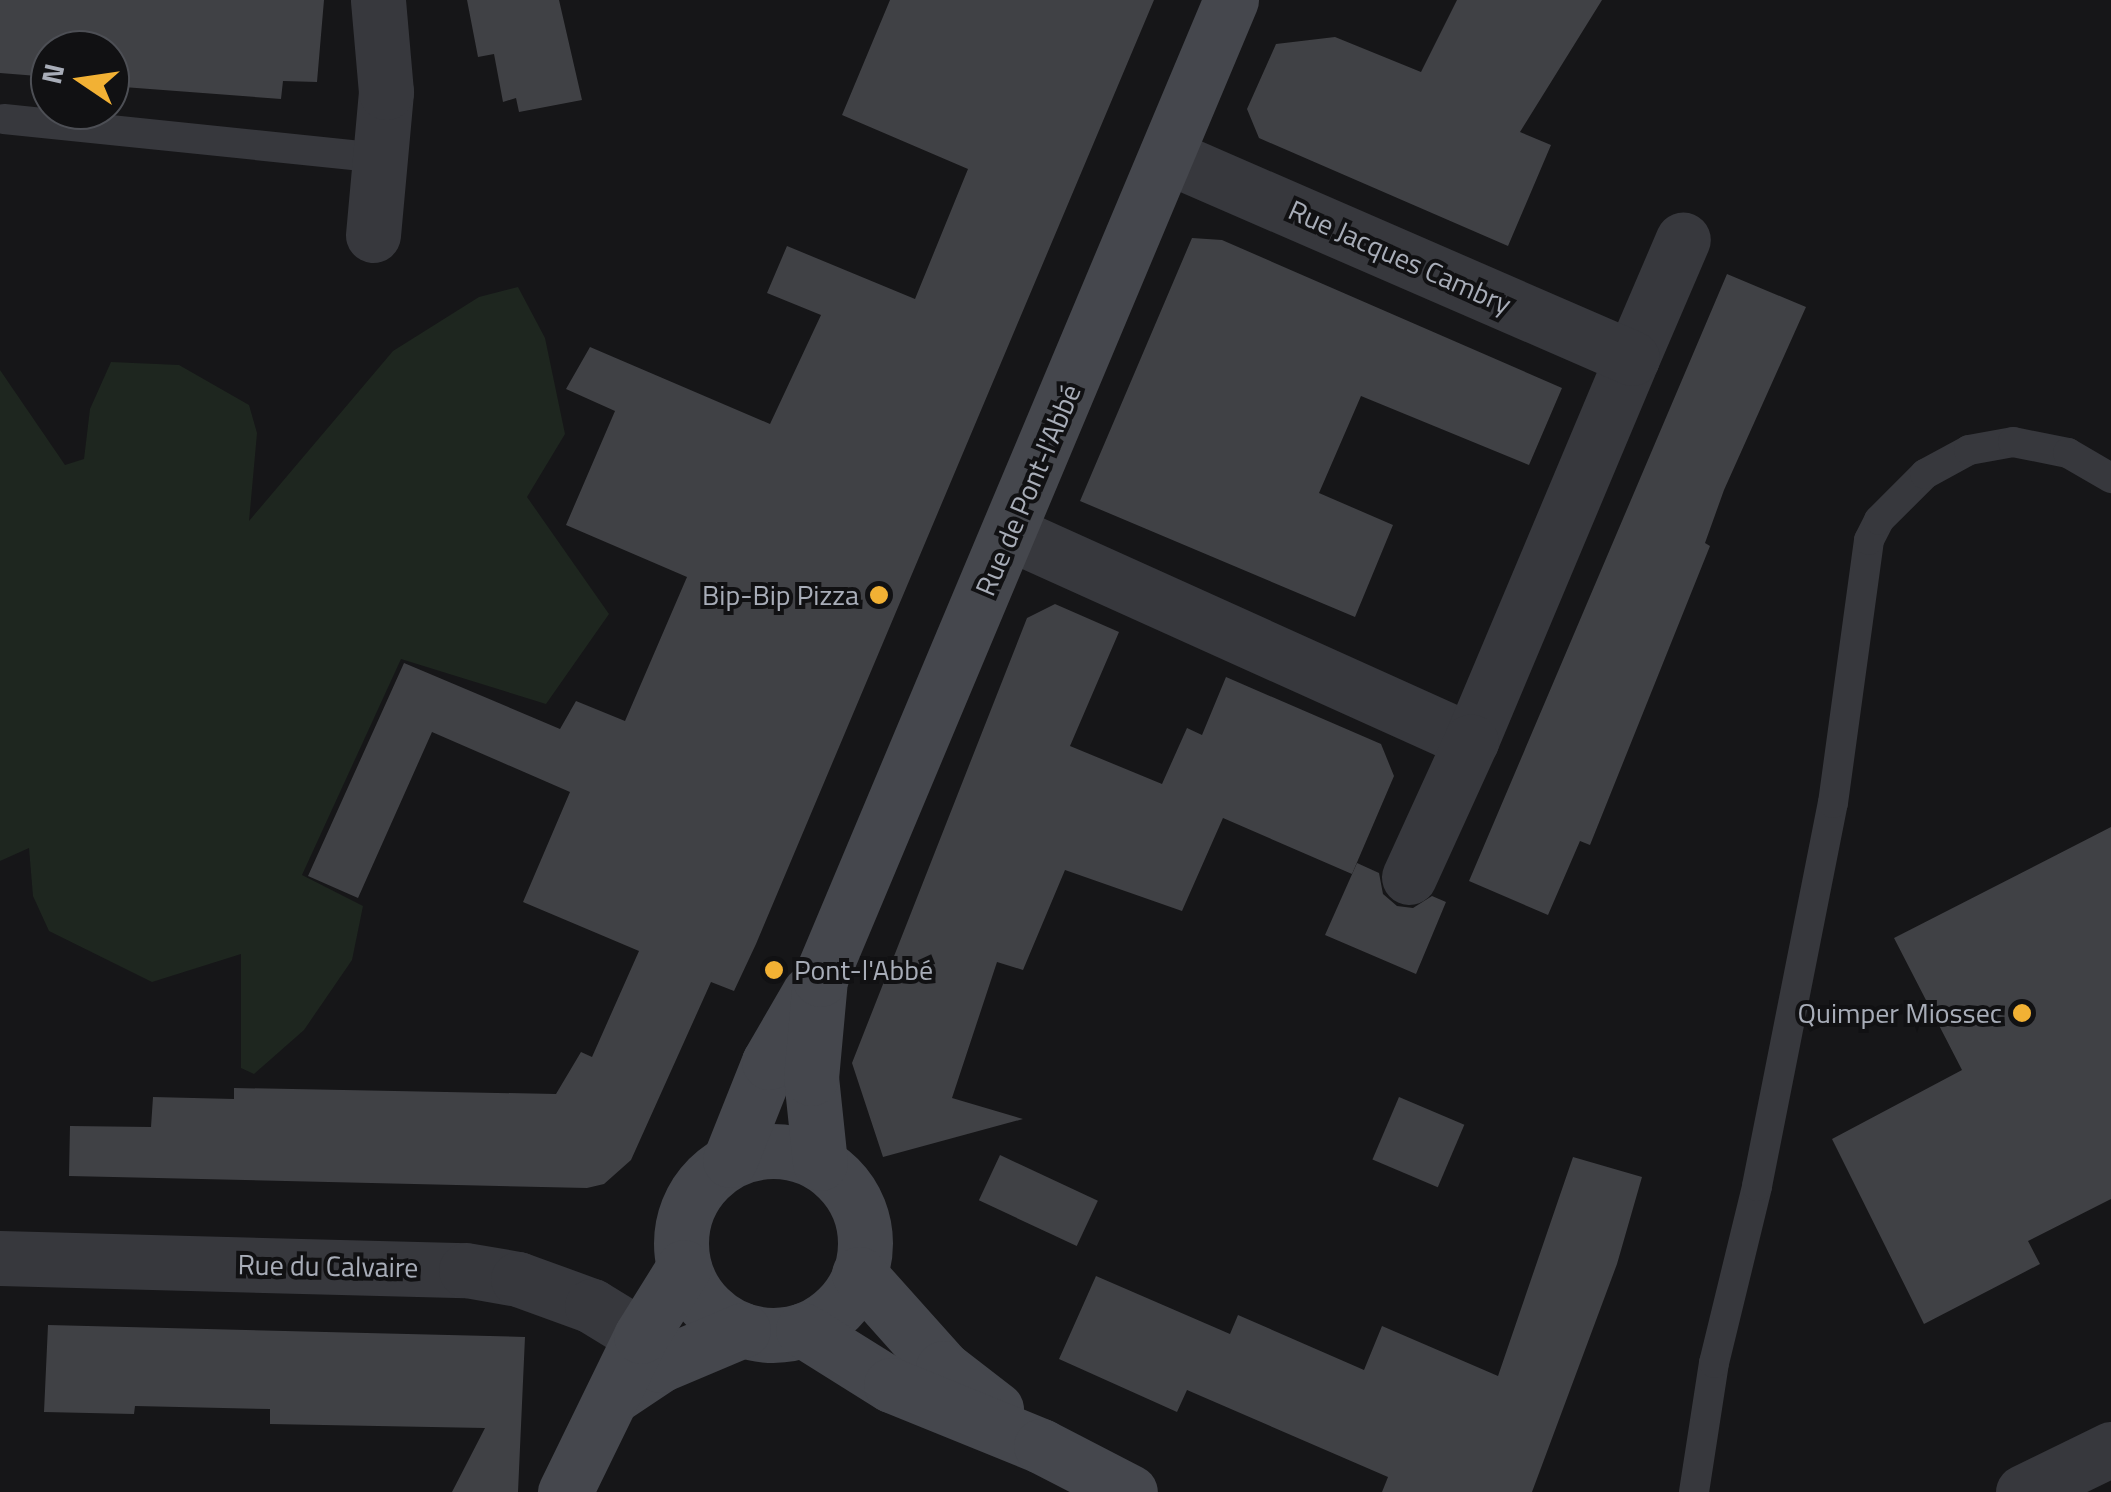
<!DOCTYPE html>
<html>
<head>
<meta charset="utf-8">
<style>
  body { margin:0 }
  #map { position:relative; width:2111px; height:1492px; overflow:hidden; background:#161618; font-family:"Titillium Web",sans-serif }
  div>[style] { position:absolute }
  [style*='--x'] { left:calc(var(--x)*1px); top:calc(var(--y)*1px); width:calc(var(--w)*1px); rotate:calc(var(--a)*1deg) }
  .green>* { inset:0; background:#1e261f }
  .building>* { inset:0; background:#404145; transform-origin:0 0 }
  .lane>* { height:30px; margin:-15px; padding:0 15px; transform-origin:15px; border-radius:15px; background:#37383d }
  .street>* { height:55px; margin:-27.5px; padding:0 27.5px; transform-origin:27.5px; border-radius:27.5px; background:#37383d }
  .secondary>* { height:55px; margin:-27.5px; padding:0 27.5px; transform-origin:27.5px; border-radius:27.5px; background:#45474d }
  .secondary>.ring { margin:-27.5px; padding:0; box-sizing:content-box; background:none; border:55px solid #45474d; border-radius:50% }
  .dots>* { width:28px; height:28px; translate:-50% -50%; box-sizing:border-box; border:5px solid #111113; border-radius:50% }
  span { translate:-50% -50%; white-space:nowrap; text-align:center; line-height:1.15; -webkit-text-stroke:8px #111113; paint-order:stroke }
  .street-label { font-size:28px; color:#a8adb8 }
  .poi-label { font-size:28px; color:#a8adb8 }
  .right { translate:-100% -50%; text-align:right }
  .left { translate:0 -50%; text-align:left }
  .north { position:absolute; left:30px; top:30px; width:100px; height:100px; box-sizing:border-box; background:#111113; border:2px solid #4d4f55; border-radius:50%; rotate:283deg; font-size:28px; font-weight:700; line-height:40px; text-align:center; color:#a8adb8 }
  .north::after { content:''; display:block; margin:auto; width:35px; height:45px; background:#f2b134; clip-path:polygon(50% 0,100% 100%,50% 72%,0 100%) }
</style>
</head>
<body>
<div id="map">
  <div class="green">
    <i style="clip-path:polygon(518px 287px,545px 338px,565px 434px,527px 497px,609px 614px,546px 704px,401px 659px,302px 875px,363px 906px,352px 960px,304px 1030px,254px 1074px,241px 1068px,241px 954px,152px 982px,49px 931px,33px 896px,29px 848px,0 861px,0 370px,65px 465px,84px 459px,90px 409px,111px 362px,179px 365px,249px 405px,257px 433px,249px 521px,393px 351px,479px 297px)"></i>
  </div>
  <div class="building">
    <i style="clip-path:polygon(0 0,324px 0,317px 82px,283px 81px,281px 99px,110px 86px,110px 50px,50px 50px,50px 77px,0 73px)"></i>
    <i style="clip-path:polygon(467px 0,559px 0,582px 100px,519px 112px,516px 98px,503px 102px,494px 54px,478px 57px)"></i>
    <i style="clip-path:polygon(890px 0,1154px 0,756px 944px,734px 991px,711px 982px,631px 1160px,604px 1184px,587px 1188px,69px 1176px,70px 1126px,151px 1127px,153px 1097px,234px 1099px,234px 1088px,556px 1094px,581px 1052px,592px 1057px,639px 951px,523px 902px,570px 792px,432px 732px,358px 898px,308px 876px,404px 663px,560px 729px,576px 701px,625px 721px,687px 577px,566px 525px,615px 411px,566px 389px,590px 347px,770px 424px,821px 315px,767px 293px,787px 246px,915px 299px,968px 169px,842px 115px)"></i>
    <i style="clip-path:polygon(1457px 0,1602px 0,1520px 132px,1551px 145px,1508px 246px,1259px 138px,1247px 109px,1276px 44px,1335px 37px,1421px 72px)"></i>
    <i style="clip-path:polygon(1192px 238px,1222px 240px,1562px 388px,1529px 465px,1361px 396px,1319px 493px,1393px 525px,1355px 617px,1080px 501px)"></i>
    <i style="clip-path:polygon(1727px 274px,1806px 307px,1724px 490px,1705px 543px,1710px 546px,1590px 845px,1580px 841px,1548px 915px,1469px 881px)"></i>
    <i style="clip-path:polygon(1055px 604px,1119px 632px,1070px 746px,1162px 784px,1187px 728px,1202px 735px,1226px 677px,1381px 744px,1394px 776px,1352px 874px,1223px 818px,1182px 911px,1065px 870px,1023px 970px,997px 962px,952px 1098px,1023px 1119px,883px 1157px,852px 1063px,1027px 618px)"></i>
    <i style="clip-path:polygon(2111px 827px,2111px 1199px,2028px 1241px,2040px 1264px,1924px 1324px,1832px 1139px,1962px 1070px,1894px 938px)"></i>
    <i style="clip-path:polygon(1357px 863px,1379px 873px,1383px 894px,1397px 906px,1413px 908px,1432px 896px,1446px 902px,1416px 974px,1325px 935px)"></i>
    <i style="left:1399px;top:1097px;width:71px;height:68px;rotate:23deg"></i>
    <i style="left:1000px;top:1155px;width:108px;height:50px;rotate:25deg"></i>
    <i style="clip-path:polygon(1573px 1157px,1642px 1177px,1617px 1264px,1532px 1492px,1382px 1492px,1388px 1477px,1187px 1390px,1177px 1412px,1059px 1359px,1096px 1276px,1230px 1334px,1238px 1315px,1364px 1370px,1382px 1326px,1498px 1376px)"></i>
    <i style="clip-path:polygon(48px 1325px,525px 1337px,518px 1492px,452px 1492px,485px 1428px,270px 1424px,270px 1409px,135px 1406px,134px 1414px,44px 1412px)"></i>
  </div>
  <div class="lane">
    <i style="--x:4;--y:119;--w:380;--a:5.9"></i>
    <i style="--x:1694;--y:1492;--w:131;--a:-81.2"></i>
    <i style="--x:1714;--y:1363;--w:182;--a:-76.3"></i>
    <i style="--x:1757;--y:1186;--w:390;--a:-78.8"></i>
    <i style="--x:1833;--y:803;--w:265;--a:-82.2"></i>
    <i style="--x:1869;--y:540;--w:22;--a:-63"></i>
    <i style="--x:1879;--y:520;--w:65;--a:-45"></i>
    <i style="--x:1925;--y:474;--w:50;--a:-28.6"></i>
    <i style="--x:1969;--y:450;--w:45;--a:-10.3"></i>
    <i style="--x:2013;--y:442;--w:56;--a:11.3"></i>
    <i style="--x:2068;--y:453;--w:50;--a:30.2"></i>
  </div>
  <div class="street">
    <i style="--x:373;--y:235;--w:144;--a:-84.8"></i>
    <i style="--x:386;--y:92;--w:92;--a:-95"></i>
    <i style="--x:1632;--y:358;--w:129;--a:-66.8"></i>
    <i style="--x:1010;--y:533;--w:506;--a:24.28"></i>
    <i style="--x:1471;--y:741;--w:415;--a:-67.2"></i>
    <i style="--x:1632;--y:358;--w:507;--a:-156.52"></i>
    <i style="--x:1409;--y:877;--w:149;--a:-65.5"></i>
    <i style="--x:0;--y:1258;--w:466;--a:1.5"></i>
    <i style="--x:466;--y:1270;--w:53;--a:9.8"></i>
    <i style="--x:518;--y:1279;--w:79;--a:20"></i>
    <i style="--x:592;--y:1306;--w:57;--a:31.5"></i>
    <i style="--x:2023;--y:1492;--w:98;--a:-26"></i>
  </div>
  <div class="secondary">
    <i class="ring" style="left:681px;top:1151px;width:129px;height:129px"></i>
    <i style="--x:730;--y:1160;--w:105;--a:-68.3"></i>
    <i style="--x:769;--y:1062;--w:80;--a:-59.9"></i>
    <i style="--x:820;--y:1163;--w:85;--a:-96"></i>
    <i style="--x:811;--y:1078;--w:99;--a:-84.8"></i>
    <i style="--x:820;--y:979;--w:1062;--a:-67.23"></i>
    <i style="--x:859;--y:1274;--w:126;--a:48.2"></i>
    <i style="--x:943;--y:1368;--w:67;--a:37.7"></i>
    <i style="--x:803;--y:1330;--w:104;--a:32"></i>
    <i style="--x:891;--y:1385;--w:162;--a:22.1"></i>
    <i style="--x:1041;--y:1446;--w:100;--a:27.3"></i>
    <i style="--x:615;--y:1395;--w:54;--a:-33.7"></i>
    <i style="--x:660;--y:1365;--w:90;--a:-22.9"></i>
    <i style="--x:565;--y:1492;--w:174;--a:-64"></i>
    <i style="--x:641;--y:1336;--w:81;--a:-58.1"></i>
  </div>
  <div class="dots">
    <i style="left:879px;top:595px;background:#f2b134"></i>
    <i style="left:774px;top:970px;background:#f2b134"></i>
    <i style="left:2022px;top:1013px;background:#f2b134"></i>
  </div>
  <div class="street-label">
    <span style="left:1400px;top:257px;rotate:24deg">Rue Jacques Cambry</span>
    <span style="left:1028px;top:490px;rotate:-67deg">Rue de Pont-l'Abbé</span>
    <span style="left:328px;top:1266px;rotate:1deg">Rue du Calvaire</span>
  </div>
  <div class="poi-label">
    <span class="right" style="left:859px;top:595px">Bip-Bip Pizza</span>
    <span class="left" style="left:794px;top:970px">Pont-l'Abbé</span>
    <span class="right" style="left:2002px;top:1013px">Quimper Miossec</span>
  </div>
  <div class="north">N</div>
</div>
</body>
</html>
